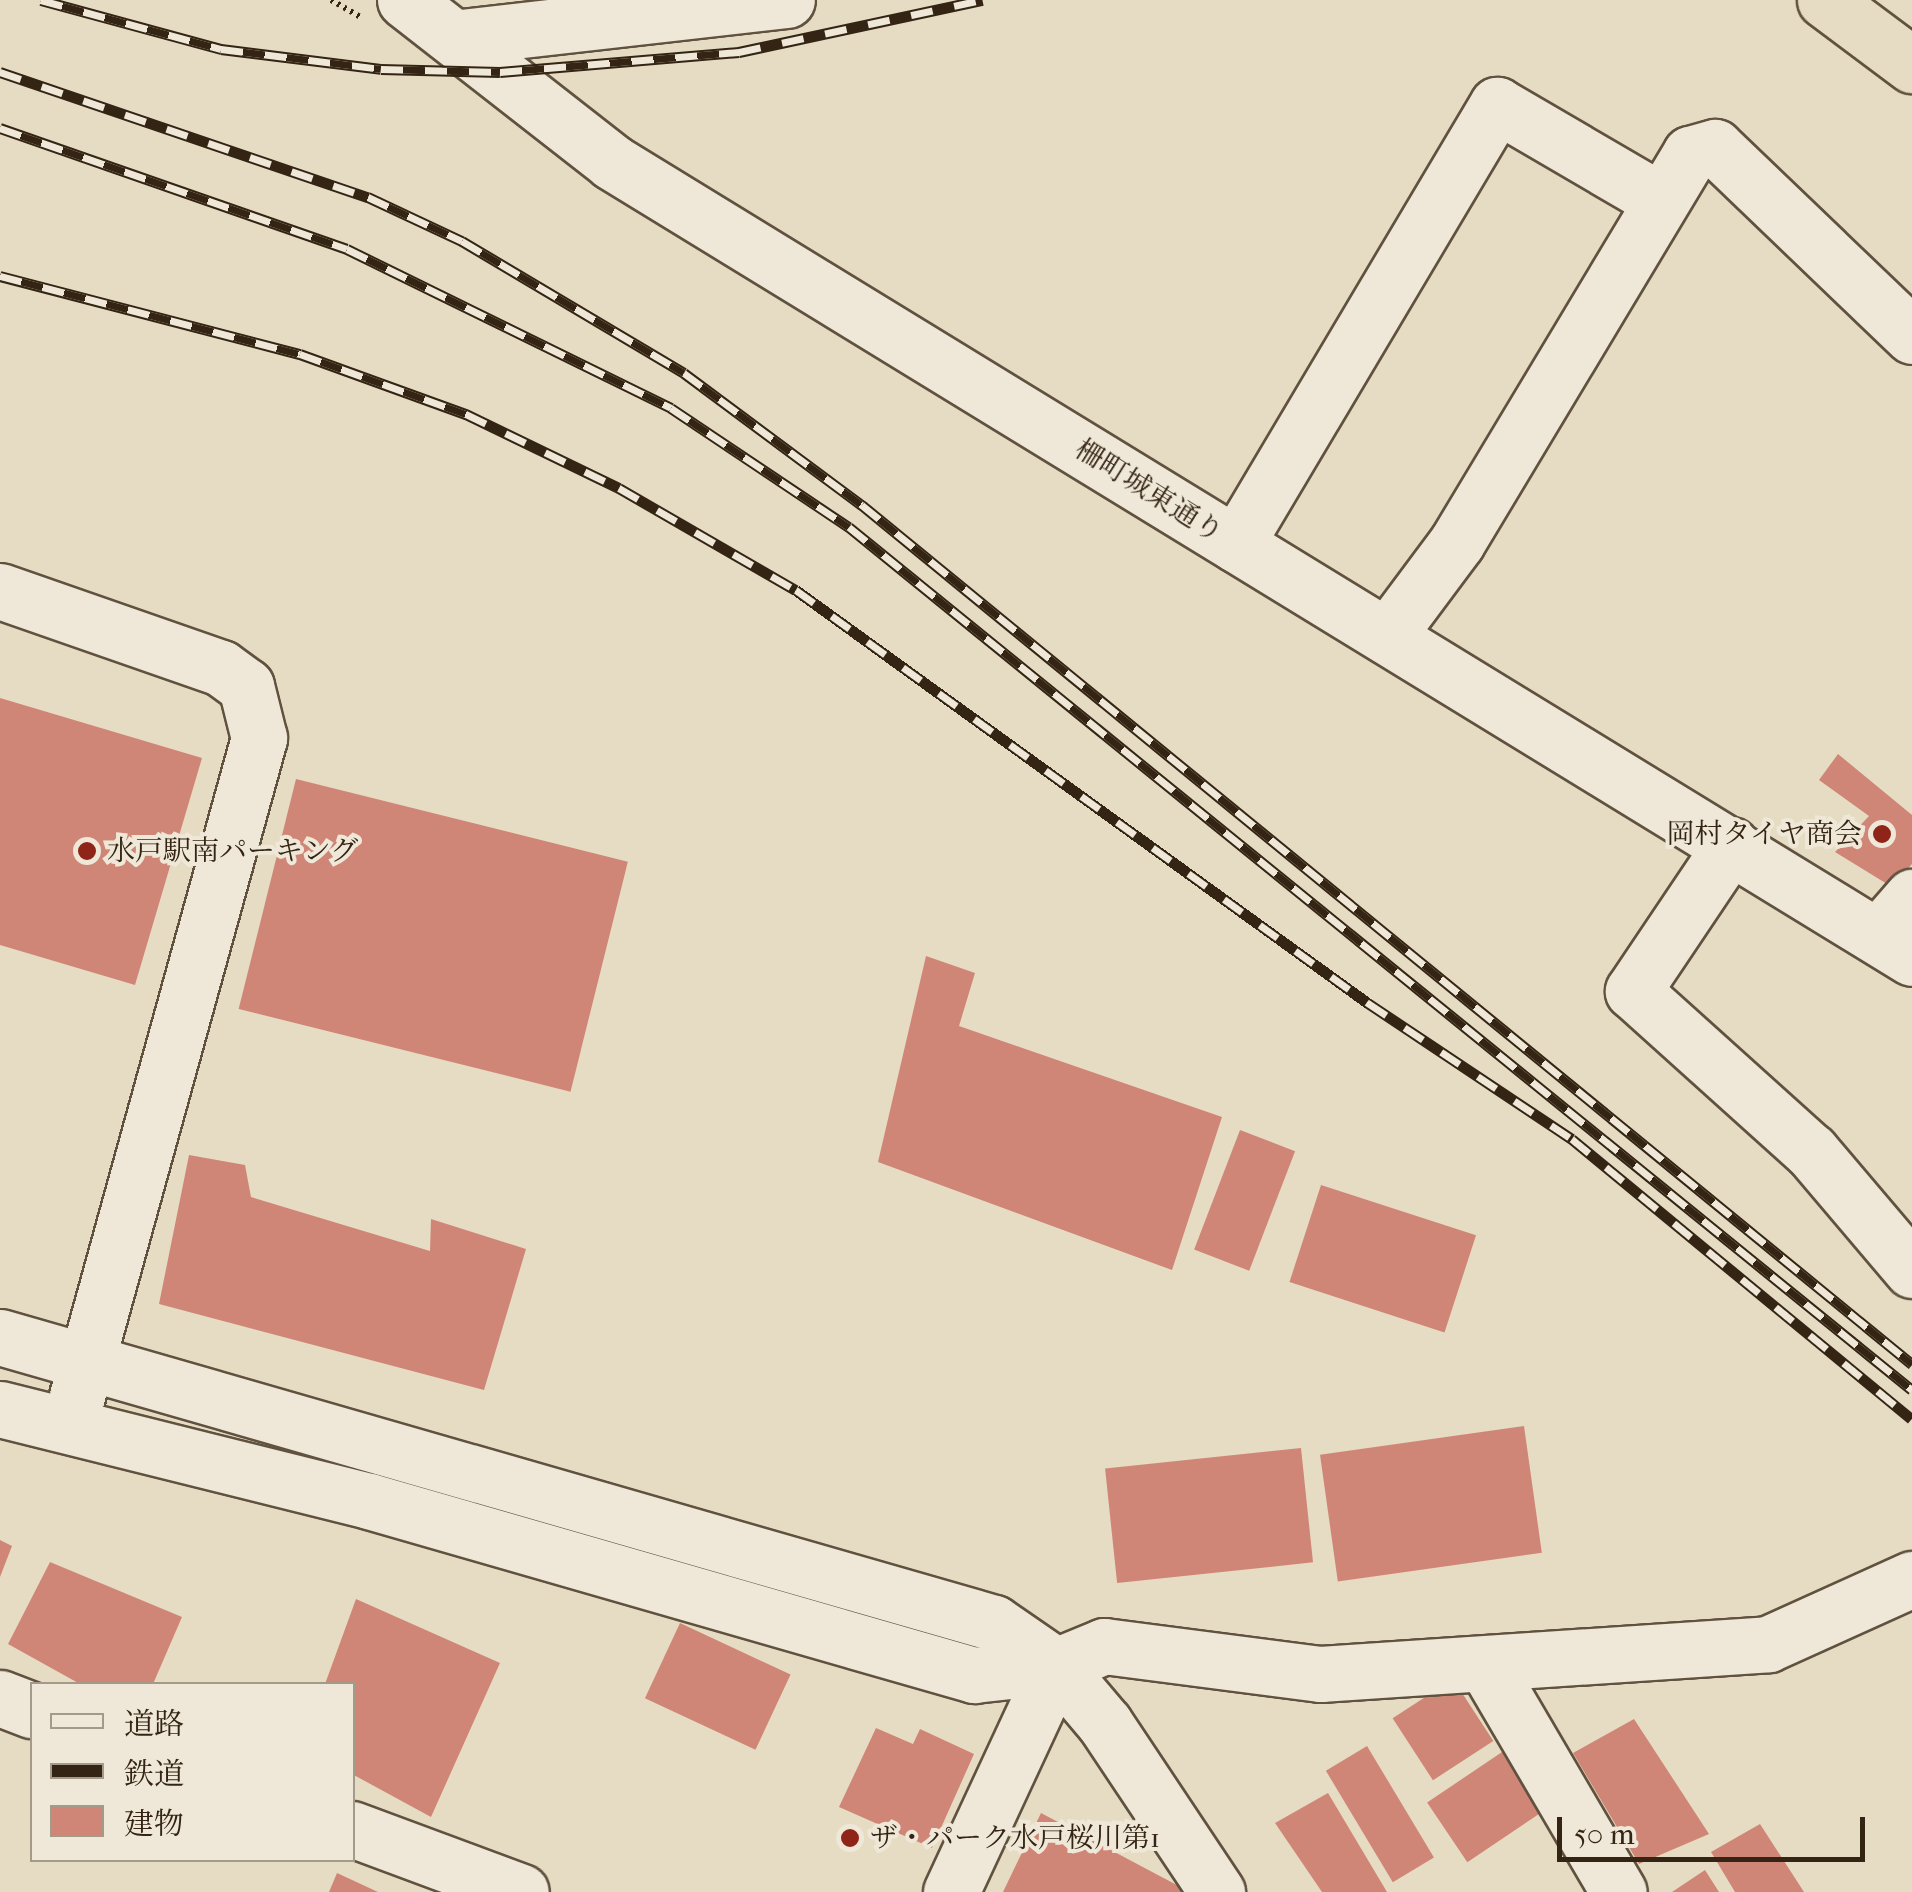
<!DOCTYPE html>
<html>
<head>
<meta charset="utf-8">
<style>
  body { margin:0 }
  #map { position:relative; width:1912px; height:1892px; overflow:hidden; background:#e6dcc3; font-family:"IM FELL French Canon","Noto Serif JP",serif }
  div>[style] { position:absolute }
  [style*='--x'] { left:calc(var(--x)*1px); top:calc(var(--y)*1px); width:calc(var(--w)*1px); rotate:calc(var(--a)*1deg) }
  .building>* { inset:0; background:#d08677; transform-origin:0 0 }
  .path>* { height:6px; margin-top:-3px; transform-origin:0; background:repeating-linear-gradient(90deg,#342413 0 2.5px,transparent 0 7.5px) }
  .roads { filter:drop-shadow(2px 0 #60523f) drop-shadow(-2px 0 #60523f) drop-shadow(0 2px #60523f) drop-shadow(0 -2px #60523f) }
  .minor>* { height:55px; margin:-27.5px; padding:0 27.5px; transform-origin:27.5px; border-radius:27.5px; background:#efe8d8 }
  .highway>* { height:55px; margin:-27.5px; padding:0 27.5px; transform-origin:27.5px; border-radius:27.5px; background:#e6dcc3 }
  .rail>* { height:11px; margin-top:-5.5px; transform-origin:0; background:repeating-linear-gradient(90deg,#efe8d8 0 22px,#342413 0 44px); box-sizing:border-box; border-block:2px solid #342413 }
  .dots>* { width:28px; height:28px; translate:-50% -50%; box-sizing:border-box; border:5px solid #efe8d8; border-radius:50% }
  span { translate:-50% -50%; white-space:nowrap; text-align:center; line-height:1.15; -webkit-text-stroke:8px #efe8d8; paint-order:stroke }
  .street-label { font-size:28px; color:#342413 }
  .poi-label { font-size:28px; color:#342413 }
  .right { translate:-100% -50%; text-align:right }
  .left { translate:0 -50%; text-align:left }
  .legend { position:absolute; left:30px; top:1682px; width:325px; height:180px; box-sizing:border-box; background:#efe8d8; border:2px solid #a49a89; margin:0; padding:12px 18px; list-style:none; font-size:30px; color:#342413 }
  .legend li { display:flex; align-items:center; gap:20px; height:50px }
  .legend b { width:50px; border:2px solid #a49a89 }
  .scale { position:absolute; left:1557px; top:1817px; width:308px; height:45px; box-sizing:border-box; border:5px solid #342413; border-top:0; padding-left:12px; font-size:30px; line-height:35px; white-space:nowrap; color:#342413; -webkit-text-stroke:8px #efe8d8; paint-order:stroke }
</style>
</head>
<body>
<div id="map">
  <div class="building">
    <i style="clip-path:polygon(0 698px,202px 758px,135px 985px,0 945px)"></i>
    <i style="clip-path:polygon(1838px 754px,1912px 815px,1912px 864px,1892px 887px,1835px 852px,1869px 816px,1819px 780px)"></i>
    <i style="left:296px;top:779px;width:342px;height:237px;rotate:14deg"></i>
    <i style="clip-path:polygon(926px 956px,975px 973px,959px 1026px,1222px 1117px,1172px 1270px,878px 1162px)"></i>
    <i style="left:1240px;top:1130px;width:59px;height:128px;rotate:21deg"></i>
    <i style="clip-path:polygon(189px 1155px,245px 1165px,251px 1197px,430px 1251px,431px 1219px,526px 1249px,484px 1390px,159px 1304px)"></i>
    <i style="left:1321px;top:1185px;width:163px;height:102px;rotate:18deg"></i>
    <i style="left:1524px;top:1426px;width:128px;height:206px;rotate:82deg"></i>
    <i style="left:1301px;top:1448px;width:115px;height:197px;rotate:84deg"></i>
    <i style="clip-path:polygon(0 1540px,12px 1546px,0 1577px)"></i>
    <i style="clip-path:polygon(50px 1562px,182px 1617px,153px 1684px,80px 1684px,8px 1644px)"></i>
    <i style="clip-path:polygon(356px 1599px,500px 1663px,431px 1817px,352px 1774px,352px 1684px,325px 1684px)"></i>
    <i style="left:680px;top:1623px;width:122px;height:83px;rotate:25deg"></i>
    <i style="left:1453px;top:1679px;width:74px;height:72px;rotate:57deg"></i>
    <i style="clip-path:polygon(1634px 1719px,1709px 1834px,1639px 1864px,1573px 1753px)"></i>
    <i style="clip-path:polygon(876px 1728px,913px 1744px,920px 1729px,974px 1754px,932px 1848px,839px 1807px)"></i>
    <i style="left:1367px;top:1746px;width:130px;height:48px;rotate:59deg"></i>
    <i style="left:1505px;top:1750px;width:72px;height:94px;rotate:56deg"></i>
    <i style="clip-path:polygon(1328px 1793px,1387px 1892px,1322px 1892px,1275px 1823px)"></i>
    <i style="clip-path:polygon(1041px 1813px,1190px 1892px,1003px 1892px)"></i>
    <i style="clip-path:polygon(1760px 1824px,1804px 1892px,1735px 1892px,1711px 1852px)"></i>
    <i style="clip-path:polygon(1705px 1870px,1719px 1892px,1672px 1892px)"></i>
    <i style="clip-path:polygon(337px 1873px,378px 1892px,329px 1892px)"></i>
  </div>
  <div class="path">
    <i style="--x:331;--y:0;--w:34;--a:30"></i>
  </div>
  <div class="roads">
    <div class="minor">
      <i style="--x:405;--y:0;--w:263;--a:38"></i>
      <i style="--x:612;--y:162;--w:1524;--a:31.48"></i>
      <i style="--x:461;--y:37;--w:328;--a:-6.5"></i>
      <i style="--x:1236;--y:544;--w:511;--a:-59.27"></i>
      <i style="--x:1497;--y:105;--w:190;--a:30.3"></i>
      <i style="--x:0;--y:591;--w:234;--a:19.2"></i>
      <i style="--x:221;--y:668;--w:31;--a:36"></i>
      <i style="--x:246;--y:686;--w:54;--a:76"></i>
      <i style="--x:259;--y:738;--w:683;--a:105.46"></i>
      <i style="--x:1387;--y:636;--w:117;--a:-53.3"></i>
      <i style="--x:1457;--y:542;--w:453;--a:-59"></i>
      <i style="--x:1690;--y:154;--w:26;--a:-16"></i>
      <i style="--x:1715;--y:147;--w:273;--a:43.8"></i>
      <i style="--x:1731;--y:845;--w:176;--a:123.9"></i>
      <i style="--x:1633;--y:991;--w:239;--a:42"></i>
      <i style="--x:1811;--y:1151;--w:156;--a:49.7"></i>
      <i style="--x:1878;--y:936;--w:52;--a:-48.9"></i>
      <i style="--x:0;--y:1337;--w:1034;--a:16.05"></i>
      <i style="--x:994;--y:1623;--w:75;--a:34.7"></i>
      <i style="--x:1056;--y:1666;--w:76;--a:49.8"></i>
      <i style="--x:1105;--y:1724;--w:202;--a:56.3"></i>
      <i style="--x:0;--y:1409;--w:380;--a:14"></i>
      <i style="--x:369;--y:1501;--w:630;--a:16.05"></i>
      <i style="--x:974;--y:1675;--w:82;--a:-6.3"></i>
      <i style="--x:1056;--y:1666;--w:52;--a:-22.6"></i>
      <i style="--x:1104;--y:1646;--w:218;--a:7.4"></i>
      <i style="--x:1320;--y:1674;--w:449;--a:-3.8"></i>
      <i style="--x:1768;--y:1644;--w:158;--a:-24.3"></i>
      <i style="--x:1485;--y:1664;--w:264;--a:59.6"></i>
      <i style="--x:0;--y:1698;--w:34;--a:21"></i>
      <i style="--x:352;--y:1829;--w:180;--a:20.4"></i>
      <i style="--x:951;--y:1892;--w:249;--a:-65.1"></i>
    </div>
    <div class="highway">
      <i style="--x:1825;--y:0;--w:109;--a:36.8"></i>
    </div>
  </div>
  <div class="rail">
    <i style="--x:41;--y:0;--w:187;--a:15.2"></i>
    <i style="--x:221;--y:49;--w:161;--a:7.1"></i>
    <i style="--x:381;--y:69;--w:119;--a:1.4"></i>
    <i style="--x:500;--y:72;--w:240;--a:-4.8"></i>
    <i style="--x:739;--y:52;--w:249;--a:-12.1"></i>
    <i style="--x:0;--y:72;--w:389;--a:18.8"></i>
    <i style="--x:368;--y:197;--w:104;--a:25.1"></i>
    <i style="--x:462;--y:241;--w:258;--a:30.7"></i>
    <i style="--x:684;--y:373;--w:222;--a:36.6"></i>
    <i style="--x:862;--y:505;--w:1357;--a:39.29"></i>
    <i style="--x:0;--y:128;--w:367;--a:19.2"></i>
    <i style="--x:347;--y:249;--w:361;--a:26.1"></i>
    <i style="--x:671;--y:408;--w:214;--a:33.8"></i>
    <i style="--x:849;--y:527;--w:1369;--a:39.07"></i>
    <i style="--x:0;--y:276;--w:310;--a:14.6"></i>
    <i style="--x:300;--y:354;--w:177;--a:19.9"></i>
    <i style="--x:466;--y:414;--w:170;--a:25.8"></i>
    <i style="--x:619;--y:488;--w:204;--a:30"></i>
    <i style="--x:796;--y:590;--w:706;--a:35.83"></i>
    <i style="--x:1368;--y:1003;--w:245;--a:33.7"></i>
    <i style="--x:1572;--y:1139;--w:440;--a:39.5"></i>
  </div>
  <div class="dots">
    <i style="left:1882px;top:834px;background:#8f2418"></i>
    <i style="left:87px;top:851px;background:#8f2418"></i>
    <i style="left:850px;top:1838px;background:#8f2418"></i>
  </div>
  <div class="street-label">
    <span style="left:1149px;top:491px;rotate:32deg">柵町城東通り</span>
  </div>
  <div class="poi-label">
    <span class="right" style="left:1862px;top:834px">岡村タイヤ商会</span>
    <span class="left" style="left:107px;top:851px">水戸駅南パーキング</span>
    <span class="left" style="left:870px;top:1838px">ザ・パーク水戸桜川第1</span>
  </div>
  <ul class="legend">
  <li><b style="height:12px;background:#efe8d8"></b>道路</li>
  <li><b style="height:12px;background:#342413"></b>鉄道</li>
  <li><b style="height:28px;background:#d08677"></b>建物</li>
  </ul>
  <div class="scale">50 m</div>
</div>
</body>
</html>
